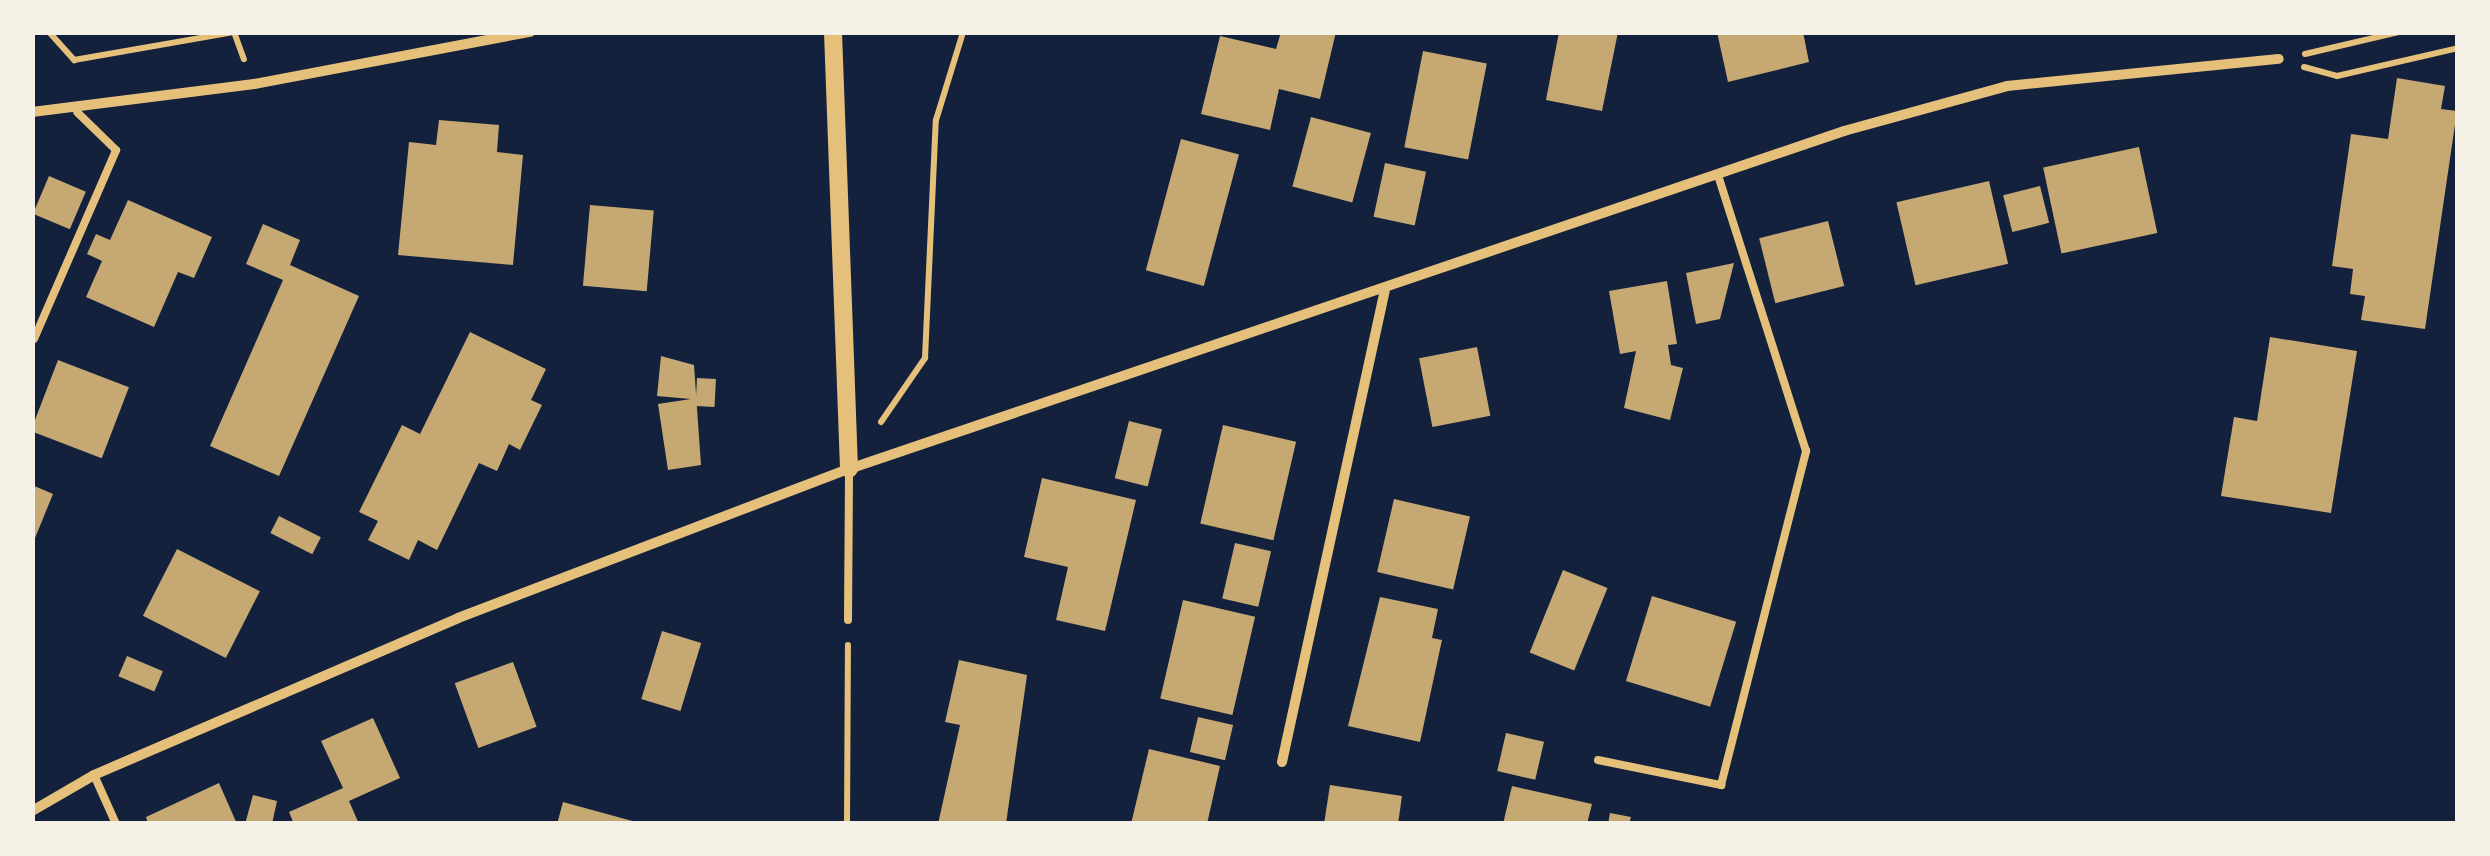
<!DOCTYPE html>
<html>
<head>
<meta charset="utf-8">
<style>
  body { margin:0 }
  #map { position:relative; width:2490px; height:856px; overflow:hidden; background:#14213d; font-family:Rubik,sans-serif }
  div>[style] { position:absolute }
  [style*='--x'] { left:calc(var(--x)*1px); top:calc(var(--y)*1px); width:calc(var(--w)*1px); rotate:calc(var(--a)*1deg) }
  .building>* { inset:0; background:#c6a872; transform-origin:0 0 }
  .path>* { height:6px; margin:-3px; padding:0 3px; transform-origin:3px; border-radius:3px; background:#e5c07b }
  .service>* { height:8px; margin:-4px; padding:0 4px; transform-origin:4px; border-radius:4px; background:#e5c07b }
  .minor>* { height:10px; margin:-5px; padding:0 5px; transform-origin:5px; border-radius:5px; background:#e5c07b }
  .tertiary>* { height:18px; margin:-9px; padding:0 9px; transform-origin:9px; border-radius:9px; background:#e5c07b }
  span { translate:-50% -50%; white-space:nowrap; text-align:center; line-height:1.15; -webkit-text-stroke:10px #f6f1e7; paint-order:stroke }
  .frame { position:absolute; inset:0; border:35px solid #f6f1e7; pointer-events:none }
</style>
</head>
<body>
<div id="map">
  <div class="building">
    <i style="clip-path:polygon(1281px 32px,1336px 32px,1320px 99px,1279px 89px,1270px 130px,1201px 114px,1220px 36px,1276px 49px)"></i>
    <i style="clip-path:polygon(1559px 32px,1618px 32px,1602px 111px,1546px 100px)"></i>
    <i style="clip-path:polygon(1717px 32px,1803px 32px,1809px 62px,1728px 82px)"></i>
    <i style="left:1423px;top:51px;width:65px;height:98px;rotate:11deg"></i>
    <i style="clip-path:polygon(2397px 78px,2445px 86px,2441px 109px,2457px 111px,2425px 329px,2361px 320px,2365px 296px,2350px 294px,2353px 269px,2332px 266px,2351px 134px,2388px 139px)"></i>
    <i style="left:1311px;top:117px;width:62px;height:72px;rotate:15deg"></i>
    <i style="clip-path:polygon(439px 120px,499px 125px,497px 152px,523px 155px,513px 265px,398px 255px,409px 142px,436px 145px)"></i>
    <i style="left:1181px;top:139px;width:60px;height:136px;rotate:15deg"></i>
    <i style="left:2139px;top:147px;width:88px;height:98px;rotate:78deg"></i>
    <i style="left:1385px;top:163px;width:42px;height:55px;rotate:12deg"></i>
    <i style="left:49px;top:176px;width:40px;height:41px;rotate:23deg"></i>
    <i style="left:1989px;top:181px;width:85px;height:95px;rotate:77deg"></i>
    <i style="left:2040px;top:186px;width:38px;height:38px;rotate:76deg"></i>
    <i style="clip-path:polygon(128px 200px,212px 237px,194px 278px,178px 272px,154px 327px,86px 297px,102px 261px,87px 254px,96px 234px,110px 240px)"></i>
    <i style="left:590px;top:205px;width:64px;height:81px;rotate:5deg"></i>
    <i style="left:1828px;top:221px;width:67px;height:71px;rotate:76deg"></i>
    <i style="clip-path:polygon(263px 224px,300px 240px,290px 265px,359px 296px,279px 476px,210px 446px,283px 280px,246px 264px)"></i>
    <i style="clip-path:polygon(1734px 263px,1720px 319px,1696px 324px,1686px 273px)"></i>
    <i style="clip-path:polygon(1667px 281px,1677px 344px,1668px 345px,1671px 365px,1683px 368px,1670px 420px,1624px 408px,1636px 351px,1620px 354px,1609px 291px)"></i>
    <i style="clip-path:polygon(470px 332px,546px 369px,531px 400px,542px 405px,520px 450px,509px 444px,497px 471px,479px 463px,437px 550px,418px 540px,409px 560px,368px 540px,378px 521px,359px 512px,402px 425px,420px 434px)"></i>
    <i style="clip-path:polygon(2270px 337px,2357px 351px,2331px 513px,2221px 496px,2234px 417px,2257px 421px)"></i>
    <i style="left:1477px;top:347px;width:70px;height:59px;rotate:79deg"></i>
    <i style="clip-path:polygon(661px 356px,694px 365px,701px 465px,668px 470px,658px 404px,691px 399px,657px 396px)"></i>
    <i style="left:58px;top:360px;width:76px;height:76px;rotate:21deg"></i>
    <i style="left:697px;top:378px;width:19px;height:28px;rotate:3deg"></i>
    <i style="left:1129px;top:421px;width:34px;height:59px;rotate:14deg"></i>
    <i style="left:1223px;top:425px;width:75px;height:101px;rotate:13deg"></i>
    <i style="clip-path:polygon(1042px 478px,1136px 500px,1105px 631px,1056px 620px,1068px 567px,1024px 557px)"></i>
    <i style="clip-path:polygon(32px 485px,53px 494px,33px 543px,32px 543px)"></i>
    <i style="left:1394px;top:499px;width:78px;height:75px;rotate:13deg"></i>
    <i style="left:279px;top:516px;width:47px;height:19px;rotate:27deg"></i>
    <i style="left:1235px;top:543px;width:37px;height:57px;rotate:13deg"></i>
    <i style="left:177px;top:549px;width:93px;height:75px;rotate:27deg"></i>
    <i style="left:1563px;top:570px;width:48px;height:89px;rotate:22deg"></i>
    <i style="left:1652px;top:596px;width:88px;height:89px;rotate:17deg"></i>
    <i style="clip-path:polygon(1380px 597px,1438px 609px,1432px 638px,1442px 640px,1420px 742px,1348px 726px)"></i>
    <i style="left:1183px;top:600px;width:74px;height:101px;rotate:13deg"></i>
    <i style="left:662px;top:631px;width:41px;height:71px;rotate:17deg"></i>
    <i style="left:127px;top:656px;width:39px;height:22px;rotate:23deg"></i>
    <i style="clip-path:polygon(959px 660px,1027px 675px,1006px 824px,938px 824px,960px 725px,945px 722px)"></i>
    <i style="left:513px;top:662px;width:69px;height:62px;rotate:70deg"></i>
    <i style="left:1198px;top:717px;width:36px;height:36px;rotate:13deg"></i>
    <i style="clip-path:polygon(373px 718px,400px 778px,349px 801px,359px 824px,294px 824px,289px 812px,343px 788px,321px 741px)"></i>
    <i style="left:1506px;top:733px;width:39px;height:39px;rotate:13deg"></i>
    <i style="clip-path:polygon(1149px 749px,1220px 766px,1207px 824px,1131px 824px)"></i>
    <i style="clip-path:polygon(219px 783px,237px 824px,148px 824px,146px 817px)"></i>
    <i style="clip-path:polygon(1330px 785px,1402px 796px,1398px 824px,1324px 824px)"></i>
    <i style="clip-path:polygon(1512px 786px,1592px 804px,1587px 824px,1503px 824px)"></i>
    <i style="clip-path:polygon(253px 795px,277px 801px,272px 824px,245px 824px)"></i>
    <i style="clip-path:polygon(563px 802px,636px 822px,636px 824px,557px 824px)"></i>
    <i style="clip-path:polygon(1610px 813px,1631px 817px,1629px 824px,1608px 824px)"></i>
  </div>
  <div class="path">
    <i style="--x:49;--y:32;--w:38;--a:48"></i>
    <i style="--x:74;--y:60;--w:162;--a:-9.9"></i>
    <i style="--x:234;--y:32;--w:29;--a:70"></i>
    <i style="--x:2305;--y:54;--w:97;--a:-13.2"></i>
    <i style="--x:2304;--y:67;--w:34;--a:15"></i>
    <i style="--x:2337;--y:76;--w:124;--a:-13"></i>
    <i style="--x:881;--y:422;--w:78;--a:-55.5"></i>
    <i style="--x:925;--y:358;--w:238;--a:-87.4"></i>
    <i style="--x:936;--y:120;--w:92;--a:-72.9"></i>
    <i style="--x:847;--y:824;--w:179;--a:-89.7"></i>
  </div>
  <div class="service">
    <i style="--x:34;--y:339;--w:206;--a:-66.5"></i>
    <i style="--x:116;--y:150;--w:54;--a:-135.7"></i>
    <i style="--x:848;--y:620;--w:150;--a:-89.6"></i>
    <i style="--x:1598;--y:760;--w:126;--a:11.5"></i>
    <i style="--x:1721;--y:785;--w:345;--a:-75.7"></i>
    <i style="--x:1806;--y:451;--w:290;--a:-107.7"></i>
    <i style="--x:94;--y:775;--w:54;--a:65.8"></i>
  </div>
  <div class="minor">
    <i style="--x:32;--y:112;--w:224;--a:-7.2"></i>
    <i style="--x:254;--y:84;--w:281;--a:-10.7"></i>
    <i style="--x:1282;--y:762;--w:482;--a:-77.7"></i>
    <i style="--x:32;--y:811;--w:72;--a:-30.1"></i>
    <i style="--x:94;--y:775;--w:396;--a:-23.3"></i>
    <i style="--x:458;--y:618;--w:418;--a:-20.9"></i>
    <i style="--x:849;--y:469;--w:1051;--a:-18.76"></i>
    <i style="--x:1844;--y:131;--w:169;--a:-15.4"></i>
    <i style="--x:2007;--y:86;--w:273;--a:-5.7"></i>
  </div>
  <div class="tertiary">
    <i style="--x:833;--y:32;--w:437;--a:87.9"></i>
  </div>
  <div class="frame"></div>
</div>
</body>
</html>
